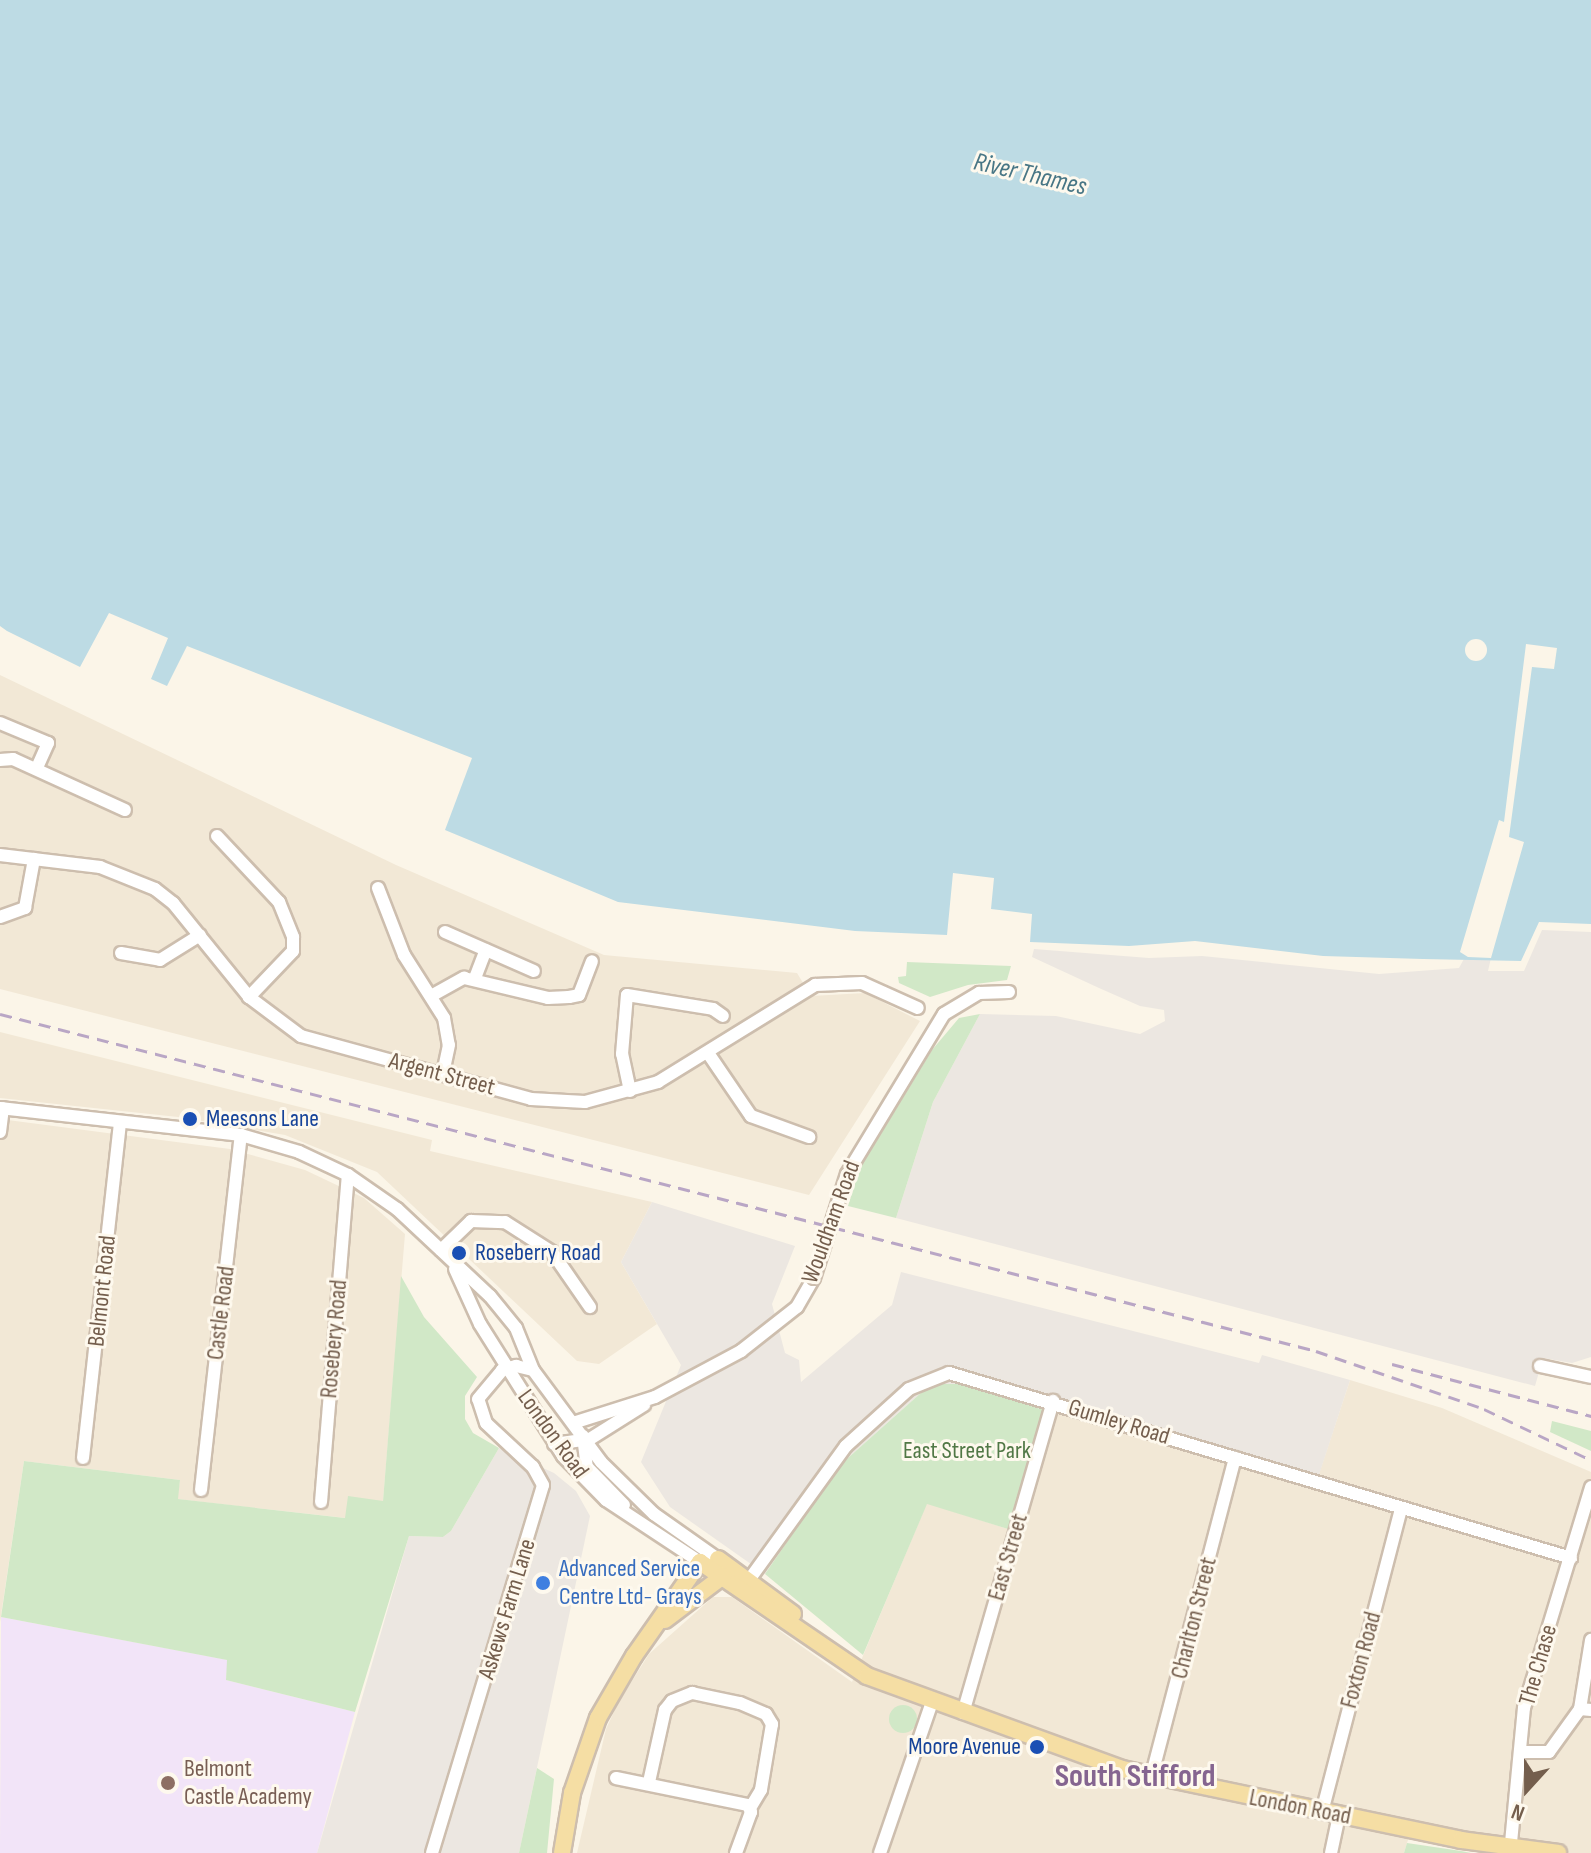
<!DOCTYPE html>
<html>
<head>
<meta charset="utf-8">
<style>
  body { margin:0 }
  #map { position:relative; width:1591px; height:1853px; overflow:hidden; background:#fbf5e8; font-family:"Sofia Sans Condensed",sans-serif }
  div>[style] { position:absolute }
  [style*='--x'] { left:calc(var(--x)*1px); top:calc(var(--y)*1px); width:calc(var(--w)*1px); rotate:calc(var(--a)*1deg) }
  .residential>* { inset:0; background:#f2e8d6 }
  .industrial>* { inset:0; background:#ece7e1 }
  .education>* { inset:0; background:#f2e4f8 }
  .green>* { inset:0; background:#d1e8c7 }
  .round { border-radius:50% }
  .water>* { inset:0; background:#bddbe4 }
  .pier>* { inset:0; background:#fbf5e8 }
  .roads { filter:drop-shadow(2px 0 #cdbeae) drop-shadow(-2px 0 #cdbeae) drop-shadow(0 2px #cdbeae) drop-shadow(0 -2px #cdbeae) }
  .minor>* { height:12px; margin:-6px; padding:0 6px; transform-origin:6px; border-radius:6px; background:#fff }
  .major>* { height:16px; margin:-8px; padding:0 8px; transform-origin:8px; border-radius:8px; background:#f5dea4 }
  .rail>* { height:3px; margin-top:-1.5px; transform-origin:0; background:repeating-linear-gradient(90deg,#b9a6c5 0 12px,transparent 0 20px) }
  .bridges { filter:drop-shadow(2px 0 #cdbeae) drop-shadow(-2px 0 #cdbeae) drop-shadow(0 2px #cdbeae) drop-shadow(0 -2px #cdbeae) }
  .minor-bridge>* { height:12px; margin:-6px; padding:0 6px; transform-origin:6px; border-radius:6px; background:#fff }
  .dots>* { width:22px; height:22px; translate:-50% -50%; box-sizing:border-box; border:4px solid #fef9ee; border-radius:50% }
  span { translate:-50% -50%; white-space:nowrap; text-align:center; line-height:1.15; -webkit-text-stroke:6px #fef9ee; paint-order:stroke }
  .street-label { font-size:24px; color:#745e4d }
  .transit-label { font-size:24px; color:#164399 }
  .left { translate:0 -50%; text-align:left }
  .right { translate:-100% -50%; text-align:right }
  .park-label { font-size:24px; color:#517846 }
  .shop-label { font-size:24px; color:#366cbe }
  .education-label { font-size:24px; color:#785e54 }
  .water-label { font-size:26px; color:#487685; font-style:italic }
  .district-label { font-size:32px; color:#856590; font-weight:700 }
  .north { position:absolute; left:1487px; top:1749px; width:80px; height:80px; -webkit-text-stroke:6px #fef9ee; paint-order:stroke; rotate:201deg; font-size:22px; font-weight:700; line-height:32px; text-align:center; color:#745e4d }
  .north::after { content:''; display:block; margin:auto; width:28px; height:36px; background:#745e4d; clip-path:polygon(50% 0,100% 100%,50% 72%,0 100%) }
</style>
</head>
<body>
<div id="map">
  <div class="residential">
    <i style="clip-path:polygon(0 675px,396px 865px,604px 955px,797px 973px,811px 996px,865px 993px,920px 1021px,809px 1195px,0 989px)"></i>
    <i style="clip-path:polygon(0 1032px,432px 1140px,430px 1151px,652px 1202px,621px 1262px,657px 1324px,599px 1364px,577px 1361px,377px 1172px,285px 1135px,178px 1117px,0 1098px)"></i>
    <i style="clip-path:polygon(0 1119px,230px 1149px,305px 1170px,364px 1198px,405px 1234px,383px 1501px,346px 1518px,177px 1499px,180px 1480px,24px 1461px,0 1622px)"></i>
    <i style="clip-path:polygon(1350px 1380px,1442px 1408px,1591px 1472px,1591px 1853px,1558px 1853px,1411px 1830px,1404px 1853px,577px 1853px,606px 1729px,618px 1703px,649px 1654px,713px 1597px,732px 1597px,852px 1682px,927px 1503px,1008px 1529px,1045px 1399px,1316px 1483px)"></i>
  </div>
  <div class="industrial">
    <i style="clip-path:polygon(1542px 930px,1591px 932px,1591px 1357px,1572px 1363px,1543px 1358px,1535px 1386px,896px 1218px,933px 1102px,980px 1014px,1056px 1016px,1140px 1034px,1165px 1021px,1164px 1010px,1140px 1006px,1099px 988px,1032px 957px,1034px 949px,1149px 958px,1202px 956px,1379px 974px,1459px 968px,1465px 957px,1491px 958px,1488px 971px,1524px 971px)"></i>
    <i style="clip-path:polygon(652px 1202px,795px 1246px,772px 1304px,785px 1353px,799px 1360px,801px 1382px,892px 1305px,901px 1272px,1259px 1363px,1262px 1355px,1350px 1380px,1316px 1484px,1045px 1400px,1044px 1410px,960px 1384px,938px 1384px,922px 1392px,839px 1466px,765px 1574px,670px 1507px,641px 1462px,681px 1365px,621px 1262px)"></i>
    <i style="clip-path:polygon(499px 1448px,554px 1473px,576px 1491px,590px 1516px,519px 1853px,317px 1853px,409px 1536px,443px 1537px,451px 1531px)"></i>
  </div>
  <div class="education">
    <i style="clip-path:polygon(1px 1617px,228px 1660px,226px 1680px,355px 1712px,317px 1853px,0 1853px)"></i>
  </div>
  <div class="green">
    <i style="clip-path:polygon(907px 962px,1011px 966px,1007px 980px,968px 985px,930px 997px,899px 983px,898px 977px,906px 976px)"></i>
    <i style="clip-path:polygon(980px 1014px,933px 1102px,896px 1218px,848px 1206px,860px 1168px,932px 1050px,959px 1018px)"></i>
    <i style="clip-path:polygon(401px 1276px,424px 1317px,477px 1377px,465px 1396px,465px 1419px,473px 1433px,499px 1448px,451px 1531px,443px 1537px,409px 1536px,355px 1712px,226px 1680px,227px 1660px,1px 1617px,24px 1461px,180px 1480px,178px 1499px,345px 1518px,348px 1496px,383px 1501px)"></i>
    <i style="clip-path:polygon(938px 1384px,960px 1384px,1044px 1410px,1008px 1529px,927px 1504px,863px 1655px,765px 1574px,839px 1466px,922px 1392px)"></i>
    <i style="clip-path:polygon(1552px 1421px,1591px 1431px,1591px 1451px,1550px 1432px)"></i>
    <i class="round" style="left:889px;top:1705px;width:28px;height:28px"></i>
    <i style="clip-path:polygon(537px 1768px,554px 1779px,547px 1853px,519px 1853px)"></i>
    <i style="clip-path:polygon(1407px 1843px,1461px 1851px,1471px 1853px,1404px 1853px)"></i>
  </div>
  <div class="water">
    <i style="clip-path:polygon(0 0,1591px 0,1591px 924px,1539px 922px,1521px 961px,1423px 959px,1323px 956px,1195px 941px,1129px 946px,1030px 942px,1032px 914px,991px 909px,994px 878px,953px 873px,947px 935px,855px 931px,618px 902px,445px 830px,472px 758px,187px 646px,167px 686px,151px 679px,168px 638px,109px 613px,80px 667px,7px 631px,0 626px)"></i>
  </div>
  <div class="pier">
    <i class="round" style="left:1465px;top:639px;width:22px;height:22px"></i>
    <i style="clip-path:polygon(1526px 644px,1557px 648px,1554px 669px,1532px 667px,1509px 837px,1524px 842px,1491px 958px,1468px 957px,1460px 952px,1499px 820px,1504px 822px)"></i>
  </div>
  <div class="roads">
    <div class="minor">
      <i style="--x:0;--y:723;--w:52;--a:22.6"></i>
      <i style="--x:48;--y:743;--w:27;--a:114"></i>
      <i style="--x:0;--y:760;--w:13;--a:-4"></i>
      <i style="--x:13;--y:759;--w:123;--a:24.5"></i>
      <i style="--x:217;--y:836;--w:91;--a:46.8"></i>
      <i style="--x:279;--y:902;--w:38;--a:68"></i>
      <i style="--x:293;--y:937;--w:14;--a:90"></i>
      <i style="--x:293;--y:951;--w:64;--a:133.7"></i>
      <i style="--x:0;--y:855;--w:101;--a:6.8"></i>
      <i style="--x:100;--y:867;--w:59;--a:21.8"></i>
      <i style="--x:155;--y:889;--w:23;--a:38"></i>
      <i style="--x:173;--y:903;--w:121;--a:51"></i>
      <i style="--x:249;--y:997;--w:65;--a:36.9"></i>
      <i style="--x:301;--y:1036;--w:238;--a:15.3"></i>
      <i style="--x:531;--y:1099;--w:54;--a:3.2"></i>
      <i style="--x:585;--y:1102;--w:76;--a:-15.3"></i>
      <i style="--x:658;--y:1082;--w:185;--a:-31.7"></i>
      <i style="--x:815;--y:985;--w:47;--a:-2.4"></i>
      <i style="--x:862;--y:983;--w:61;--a:24.1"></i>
      <i style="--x:378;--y:888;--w:72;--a:68.8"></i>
      <i style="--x:404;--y:955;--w:75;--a:57.6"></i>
      <i style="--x:444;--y:1018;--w:27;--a:80"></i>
      <i style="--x:449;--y:1045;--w:29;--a:102"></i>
      <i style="--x:0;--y:917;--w:27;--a:-20"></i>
      <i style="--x:25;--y:908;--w:50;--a:-79.6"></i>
      <i style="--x:445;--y:932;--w:97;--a:23.7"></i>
      <i style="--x:121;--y:953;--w:40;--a:10"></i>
      <i style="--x:160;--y:960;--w:47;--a:-32"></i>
      <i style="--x:475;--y:978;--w:30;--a:-69"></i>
      <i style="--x:431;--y:996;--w:38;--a:-29"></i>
      <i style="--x:464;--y:978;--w:86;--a:13.4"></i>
      <i style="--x:548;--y:998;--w:21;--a:-3"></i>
      <i style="--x:569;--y:997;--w:10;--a:-11"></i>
      <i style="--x:579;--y:995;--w:36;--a:-69"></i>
      <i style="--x:708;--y:1053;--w:76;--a:55.7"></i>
      <i style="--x:751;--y:1116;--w:62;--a:19.9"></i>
      <i style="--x:630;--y:1091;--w:38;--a:-102"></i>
      <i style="--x:622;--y:1054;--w:59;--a:-85.2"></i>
      <i style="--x:627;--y:995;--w:87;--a:9.2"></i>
      <i style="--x:713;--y:1009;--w:12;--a:35"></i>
      <i style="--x:0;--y:1108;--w:243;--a:6.4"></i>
      <i style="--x:241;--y:1135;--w:60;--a:16.3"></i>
      <i style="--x:299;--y:1152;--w:54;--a:25.1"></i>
      <i style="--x:348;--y:1175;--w:60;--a:34.8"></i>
      <i style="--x:397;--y:1209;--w:127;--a:43.1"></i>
      <i style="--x:490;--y:1296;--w:41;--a:50.9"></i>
      <i style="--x:516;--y:1328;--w:45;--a:68"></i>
      <i style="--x:533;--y:1370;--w:114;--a:53.5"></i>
      <i style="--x:601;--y:1462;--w:74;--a:44.5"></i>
      <i style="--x:654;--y:1514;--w:78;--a:35.1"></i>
      <i style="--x:0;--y:1132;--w:24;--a:-83"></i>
      <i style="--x:847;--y:1174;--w:187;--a:-58.8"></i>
      <i style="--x:944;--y:1014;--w:41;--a:-31"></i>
      <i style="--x:979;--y:993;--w:30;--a:-2"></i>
      <i style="--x:441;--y:1250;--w:42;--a:-44"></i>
      <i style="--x:471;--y:1221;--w:34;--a:2"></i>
      <i style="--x:505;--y:1222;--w:56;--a:32.6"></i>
      <i style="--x:552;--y:1252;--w:67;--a:55.4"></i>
      <i style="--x:455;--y:1269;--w:60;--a:65.6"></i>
      <i style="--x:480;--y:1324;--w:156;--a:57.8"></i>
      <i style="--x:563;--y:1456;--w:62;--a:45.7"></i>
      <i style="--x:606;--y:1500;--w:113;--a:33.4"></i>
      <i style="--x:1540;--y:1366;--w:52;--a:12.2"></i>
      <i style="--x:573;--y:1423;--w:86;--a:-17.6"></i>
      <i style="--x:655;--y:1397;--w:98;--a:-28.1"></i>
      <i style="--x:741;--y:1351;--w:71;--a:-38.2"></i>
      <i style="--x:797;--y:1307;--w:34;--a:-60"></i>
      <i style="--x:583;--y:1436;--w:31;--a:83"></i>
      <i style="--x:587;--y:1467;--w:53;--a:45.8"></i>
      <i style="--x:554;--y:1444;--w:36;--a:-8"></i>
      <i style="--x:590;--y:1439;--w:64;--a:-32.2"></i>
      <i style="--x:83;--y:1458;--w:338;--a:-83.7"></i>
      <i style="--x:201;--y:1490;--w:357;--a:-83.6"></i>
      <i style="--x:321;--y:1502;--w:328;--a:-85.3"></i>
      <i style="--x:749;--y:1580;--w:165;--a:-54.1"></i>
      <i style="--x:846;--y:1446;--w:85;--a:-42.1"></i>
      <i style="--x:909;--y:1389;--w:43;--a:-21.8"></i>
      <i style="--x:949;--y:1373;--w:649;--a:16.56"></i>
      <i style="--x:1580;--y:1709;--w:70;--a:-80.9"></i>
      <i style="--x:963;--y:1713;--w:325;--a:-73.9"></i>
      <i style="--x:1521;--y:1752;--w:28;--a:0"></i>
      <i style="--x:1549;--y:1752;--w:53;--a:-54.2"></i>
      <i style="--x:1580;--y:1709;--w:11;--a:5"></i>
      <i style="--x:616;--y:1778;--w:135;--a:11.6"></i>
      <i style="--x:748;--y:1805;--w:8;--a:67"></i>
      <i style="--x:751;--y:1812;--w:44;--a:110.1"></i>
      <i style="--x:1151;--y:1778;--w:331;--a:-75.3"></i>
      <i style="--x:649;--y:1782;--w:74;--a:-77.5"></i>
      <i style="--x:665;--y:1710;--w:11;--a:-52"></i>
      <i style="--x:672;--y:1701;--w:22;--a:-22"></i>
      <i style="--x:692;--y:1693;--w:49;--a:11.8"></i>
      <i style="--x:740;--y:1703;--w:28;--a:23"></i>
      <i style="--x:766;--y:1714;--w:12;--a:59"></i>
      <i style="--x:772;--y:1724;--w:67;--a:99.5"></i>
      <i style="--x:761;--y:1790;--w:21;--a:121"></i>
      <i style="--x:1322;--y:1812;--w:314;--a:-75.4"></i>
      <i style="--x:432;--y:1853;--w:384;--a:-73.2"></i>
      <i style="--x:543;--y:1485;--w:21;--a:-119"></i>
      <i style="--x:533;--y:1467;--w:64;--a:-136.9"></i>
      <i style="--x:486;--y:1423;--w:25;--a:-108"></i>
      <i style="--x:478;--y:1399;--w:38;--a:-50"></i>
      <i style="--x:502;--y:1370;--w:15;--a:-16"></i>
      <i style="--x:516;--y:1366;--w:17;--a:13"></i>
      <i style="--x:880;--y:1853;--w:160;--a:-71"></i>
      <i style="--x:1331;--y:1853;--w:39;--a:-78"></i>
      <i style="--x:1510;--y:1853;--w:146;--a:-84.5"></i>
      <i style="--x:1524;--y:1708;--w:231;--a:-73.1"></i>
    </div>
    <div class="major">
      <i style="--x:718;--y:1559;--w:93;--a:36.3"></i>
      <i style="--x:700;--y:1562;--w:202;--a:34.3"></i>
      <i style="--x:867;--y:1676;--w:271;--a:20"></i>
      <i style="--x:1122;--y:1769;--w:346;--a:11.8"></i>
      <i style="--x:1461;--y:1840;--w:98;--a:7.6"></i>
      <i style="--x:665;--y:1620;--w:73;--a:-37.2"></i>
      <i style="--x:562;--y:1853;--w:61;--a:-80.5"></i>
      <i style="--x:572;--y:1793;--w:79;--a:-70.9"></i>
      <i style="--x:598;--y:1718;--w:72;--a:-59.9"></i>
      <i style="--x:634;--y:1656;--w:115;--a:-54.9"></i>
    </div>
  </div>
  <div class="rail">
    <i style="--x:0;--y:1014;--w:1358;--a:14.36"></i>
    <i style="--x:1316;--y:1351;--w:178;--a:19"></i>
    <i style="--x:1484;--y:1409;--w:119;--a:25.5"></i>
    <i style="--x:1392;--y:1364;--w:206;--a:14.6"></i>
  </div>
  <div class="bridges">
    <div class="minor-bridge">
      <i style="--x:814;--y:1278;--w:109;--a:-72.4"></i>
    </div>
  </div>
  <div class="dots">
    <i style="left:190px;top:1119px;background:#1a4fb4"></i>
    <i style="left:459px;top:1253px;background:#1a4fb4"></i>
    <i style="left:543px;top:1583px;background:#3f7fe0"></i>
    <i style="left:1037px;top:1747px;background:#1a4fb4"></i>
    <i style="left:168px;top:1783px;background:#8d6e63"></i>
  </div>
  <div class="street-label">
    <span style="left:442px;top:1074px;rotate:15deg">Argent Street</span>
    <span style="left:831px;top:1222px;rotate:-70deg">Wouldham Road</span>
    <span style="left:102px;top:1291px;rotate:-84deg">Belmont Road</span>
    <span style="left:221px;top:1313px;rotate:-83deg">Castle Road</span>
    <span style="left:334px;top:1339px;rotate:-85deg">Rosebery Road</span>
    <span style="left:1119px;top:1422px;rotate:17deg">Gumley Road</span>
    <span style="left:553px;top:1434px;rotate:54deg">London Road</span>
    <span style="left:1008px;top:1557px;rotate:-74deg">East Street</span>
    <span style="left:507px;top:1609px;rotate:-73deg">Askews Farm Lane</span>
    <span style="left:1194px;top:1618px;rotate:-76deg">Charlton Street</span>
    <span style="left:1361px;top:1660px;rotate:-75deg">Foxton Road</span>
    <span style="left:1538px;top:1665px;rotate:-74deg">The Chase</span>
    <span style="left:1300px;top:1807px;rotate:11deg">London Road</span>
  </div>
  <div class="transit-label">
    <span class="left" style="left:206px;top:1119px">Meesons Lane</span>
    <span class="left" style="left:475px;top:1253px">Roseberry Road</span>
    <span class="right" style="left:1021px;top:1747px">Moore Avenue</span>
  </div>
  <div class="park-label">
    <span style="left:967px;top:1451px">East Street Park</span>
  </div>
  <div class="shop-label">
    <span class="left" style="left:559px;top:1583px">Advanced Service<br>Centre Ltd- Grays</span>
  </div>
  <div class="education-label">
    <span class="left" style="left:184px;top:1783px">Belmont<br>Castle Academy</span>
  </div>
  <div class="water-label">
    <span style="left:1030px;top:175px;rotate:13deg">River Thames</span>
  </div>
  <div class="district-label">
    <span style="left:1135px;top:1777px">South Stifford</span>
  </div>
  <div class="north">N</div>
</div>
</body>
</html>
